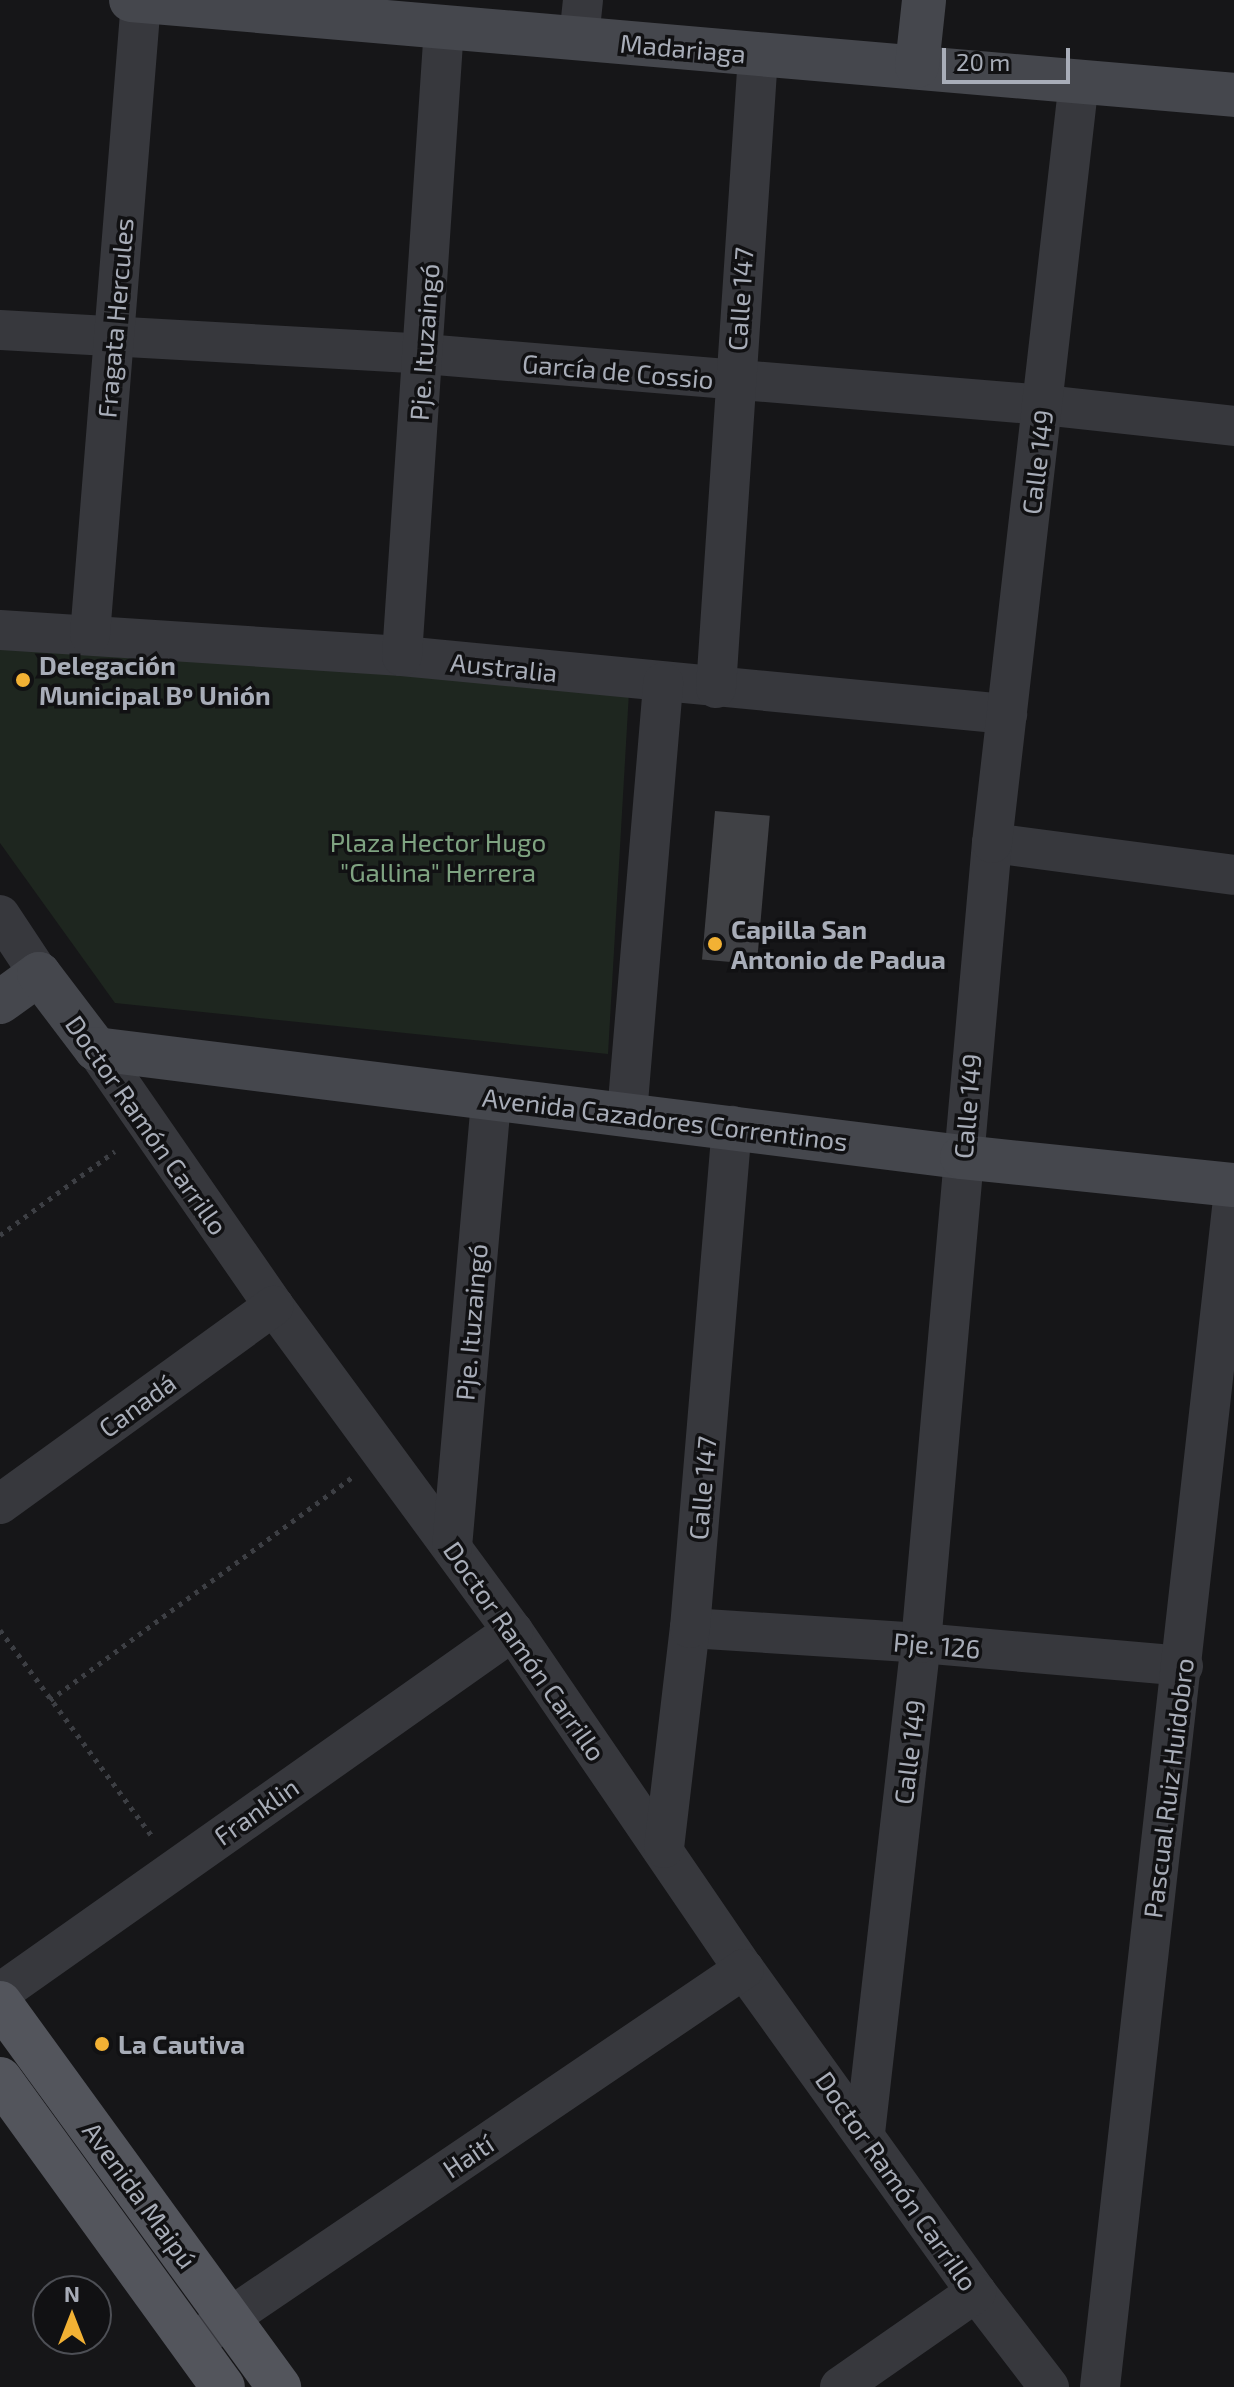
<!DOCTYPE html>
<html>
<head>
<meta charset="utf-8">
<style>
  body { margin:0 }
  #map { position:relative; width:1234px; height:2387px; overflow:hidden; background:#161618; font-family:"Exo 2",sans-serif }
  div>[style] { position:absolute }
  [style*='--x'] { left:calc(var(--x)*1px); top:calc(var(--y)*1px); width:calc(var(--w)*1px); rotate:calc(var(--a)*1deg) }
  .green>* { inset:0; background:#1e261f }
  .building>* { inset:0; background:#404145; transform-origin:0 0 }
  .path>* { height:5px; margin-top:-2.5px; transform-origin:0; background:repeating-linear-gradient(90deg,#3d3f44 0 4px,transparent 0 10px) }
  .street>* { height:40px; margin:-20px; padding:0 20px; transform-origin:20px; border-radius:20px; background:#37383d }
  .secondary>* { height:44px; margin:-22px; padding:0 22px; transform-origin:22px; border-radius:22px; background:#45474d }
  .primary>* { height:44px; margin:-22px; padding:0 22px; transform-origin:22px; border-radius:22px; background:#53555c }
  .dots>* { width:22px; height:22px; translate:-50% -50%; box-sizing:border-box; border:4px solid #111113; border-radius:50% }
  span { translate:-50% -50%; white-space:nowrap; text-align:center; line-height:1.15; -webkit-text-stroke:7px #111113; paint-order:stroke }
  .street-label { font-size:26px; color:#a8adb8 }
  .poi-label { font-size:26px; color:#a8adb8; font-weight:700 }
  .left { translate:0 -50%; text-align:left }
  .park-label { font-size:26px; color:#7fa381 }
  .north { position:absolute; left:32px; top:2275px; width:80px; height:80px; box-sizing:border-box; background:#111113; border:2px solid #4d4f55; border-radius:50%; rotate:0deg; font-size:22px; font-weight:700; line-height:32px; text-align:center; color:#a8adb8 }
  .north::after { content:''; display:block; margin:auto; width:28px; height:36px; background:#f2b134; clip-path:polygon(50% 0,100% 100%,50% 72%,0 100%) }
  .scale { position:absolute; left:942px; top:48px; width:128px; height:36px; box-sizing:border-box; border:4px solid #a8adb8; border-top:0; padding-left:10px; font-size:24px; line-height:28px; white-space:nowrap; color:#a8adb8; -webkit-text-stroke:6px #111113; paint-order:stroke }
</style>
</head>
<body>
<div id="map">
  <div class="green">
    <i style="clip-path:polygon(0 642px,629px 692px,608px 1054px,115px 1003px,0 843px)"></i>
  </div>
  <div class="building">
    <i style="left:715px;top:811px;width:55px;height:149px;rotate:5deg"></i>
  </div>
  <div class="path">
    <i style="--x:0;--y:1235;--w:142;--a:-36.1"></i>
    <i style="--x:0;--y:1630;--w:255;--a:53.6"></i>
    <i style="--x:50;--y:1700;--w:375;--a:-36.4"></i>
  </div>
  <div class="street">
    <i style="--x:579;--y:38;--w:38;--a:-84"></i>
    <i style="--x:0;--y:330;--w:425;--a:3.2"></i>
    <i style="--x:424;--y:354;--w:622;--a:4.7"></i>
    <i style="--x:1044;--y:405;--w:191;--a:6.3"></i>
    <i style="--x:0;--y:630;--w:403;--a:3.7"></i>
    <i style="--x:402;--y:656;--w:608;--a:5.48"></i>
    <i style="--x:90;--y:635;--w:636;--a:-85.4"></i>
    <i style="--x:402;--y:656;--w:630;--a:-86.18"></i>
    <i style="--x:716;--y:688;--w:634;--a:-86.2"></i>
    <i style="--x:992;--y:843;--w:244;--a:7.5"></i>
    <i style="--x:0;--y:915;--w:71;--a:56.5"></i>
    <i style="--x:96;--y:1049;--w:313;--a:55.3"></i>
    <i style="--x:274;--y:1306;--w:403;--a:53.7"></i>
    <i style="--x:513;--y:1631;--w:409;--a:55.7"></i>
    <i style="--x:744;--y:1969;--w:398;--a:54.3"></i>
    <i style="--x:976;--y:2292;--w:120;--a:52.5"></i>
    <i style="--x:627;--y:1114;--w:433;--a:-85.2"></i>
    <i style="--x:0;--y:1504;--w:338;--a:-35.9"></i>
    <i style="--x:452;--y:1547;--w:452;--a:-85"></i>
    <i style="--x:690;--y:1628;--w:231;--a:3.7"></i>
    <i style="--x:921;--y:1643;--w:263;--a:5"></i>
    <i style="--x:664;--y:1848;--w:222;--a:-83.3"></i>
    <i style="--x:690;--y:1628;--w:504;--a:-85.22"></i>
    <i style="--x:0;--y:1993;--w:628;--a:-35.21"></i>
    <i style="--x:865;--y:2133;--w:493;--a:-83.5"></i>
    <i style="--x:921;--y:1643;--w:803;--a:-84.93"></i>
    <i style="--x:992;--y:843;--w:767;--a:-83.49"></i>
    <i style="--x:201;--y:2337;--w:656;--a:-34.13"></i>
    <i style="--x:840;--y:2387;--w:166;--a:-34.9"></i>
    <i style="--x:1100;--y:2387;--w:1204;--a:-83.61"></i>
  </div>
  <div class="secondary">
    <i style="--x:131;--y:0;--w:1107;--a:4.92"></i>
    <i style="--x:917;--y:66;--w:66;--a:-83.9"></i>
    <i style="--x:0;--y:1002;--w:48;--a:-35.7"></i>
    <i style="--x:39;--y:974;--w:94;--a:52.8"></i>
    <i style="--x:96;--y:1049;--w:873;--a:7.11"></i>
    <i style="--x:962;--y:1157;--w:273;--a:5.9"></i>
  </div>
  <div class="primary">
    <i style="--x:0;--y:2003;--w:475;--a:54"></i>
    <i style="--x:0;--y:2079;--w:380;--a:54.1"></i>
  </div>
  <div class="dots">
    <i style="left:23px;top:680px;background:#f2b134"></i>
    <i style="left:715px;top:944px;background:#f2b134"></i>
    <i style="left:102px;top:2044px;background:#f2b134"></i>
  </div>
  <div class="street-label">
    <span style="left:683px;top:48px;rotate:5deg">Madariaga</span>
    <span style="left:740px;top:299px;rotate:-86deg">Calle 147</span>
    <span style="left:115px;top:318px;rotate:-85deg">Fragata Hercules</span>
    <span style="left:424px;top:342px;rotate:-86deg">Pje. Ituzaingó</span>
    <span style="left:618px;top:371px;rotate:5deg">García de Cossio</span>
    <span style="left:1037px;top:462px;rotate:-83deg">Calle 149</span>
    <span style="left:504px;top:667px;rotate:6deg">Australia</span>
    <span style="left:967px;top:1106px;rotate:-85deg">Calle 149</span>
    <span style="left:665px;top:1119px;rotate:7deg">Avenida Cazadores Correntinos</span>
    <span style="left:147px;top:1125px;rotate:55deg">Doctor Ramón Carrillo</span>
    <span style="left:471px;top:1322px;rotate:-85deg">Pje. Ituzaingó</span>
    <span style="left:137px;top:1405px;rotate:-36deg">Canadá</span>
    <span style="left:702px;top:1488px;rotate:-85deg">Calle 147</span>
    <span style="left:937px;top:1645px;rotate:5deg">Pje. 126</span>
    <span style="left:525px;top:1651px;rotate:55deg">Doctor Ramón Carrillo</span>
    <span style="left:909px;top:1752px;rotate:-83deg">Calle 149</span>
    <span style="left:1168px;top:1788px;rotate:-83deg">Pascual Ruiz Huidobro</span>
    <span style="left:256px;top:1811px;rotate:-35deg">Franklin</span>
    <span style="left:468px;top:2156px;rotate:-34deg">Haití</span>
    <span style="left:897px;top:2181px;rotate:55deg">Doctor Ramón Carrillo</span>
    <span style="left:140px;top:2195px;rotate:54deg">Avenida Maipú</span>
  </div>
  <div class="poi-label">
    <span class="left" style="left:39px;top:680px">Delegación<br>Municipal Bº Unión</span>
    <span class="left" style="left:731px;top:944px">Capilla San<br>Antonio de Padua</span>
    <span class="left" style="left:118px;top:2044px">La Cautiva</span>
  </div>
  <div class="park-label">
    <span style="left:438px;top:857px">Plaza Hector Hugo<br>"Gallina" Herrera</span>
  </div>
  <div class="north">N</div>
  <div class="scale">20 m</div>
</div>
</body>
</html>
